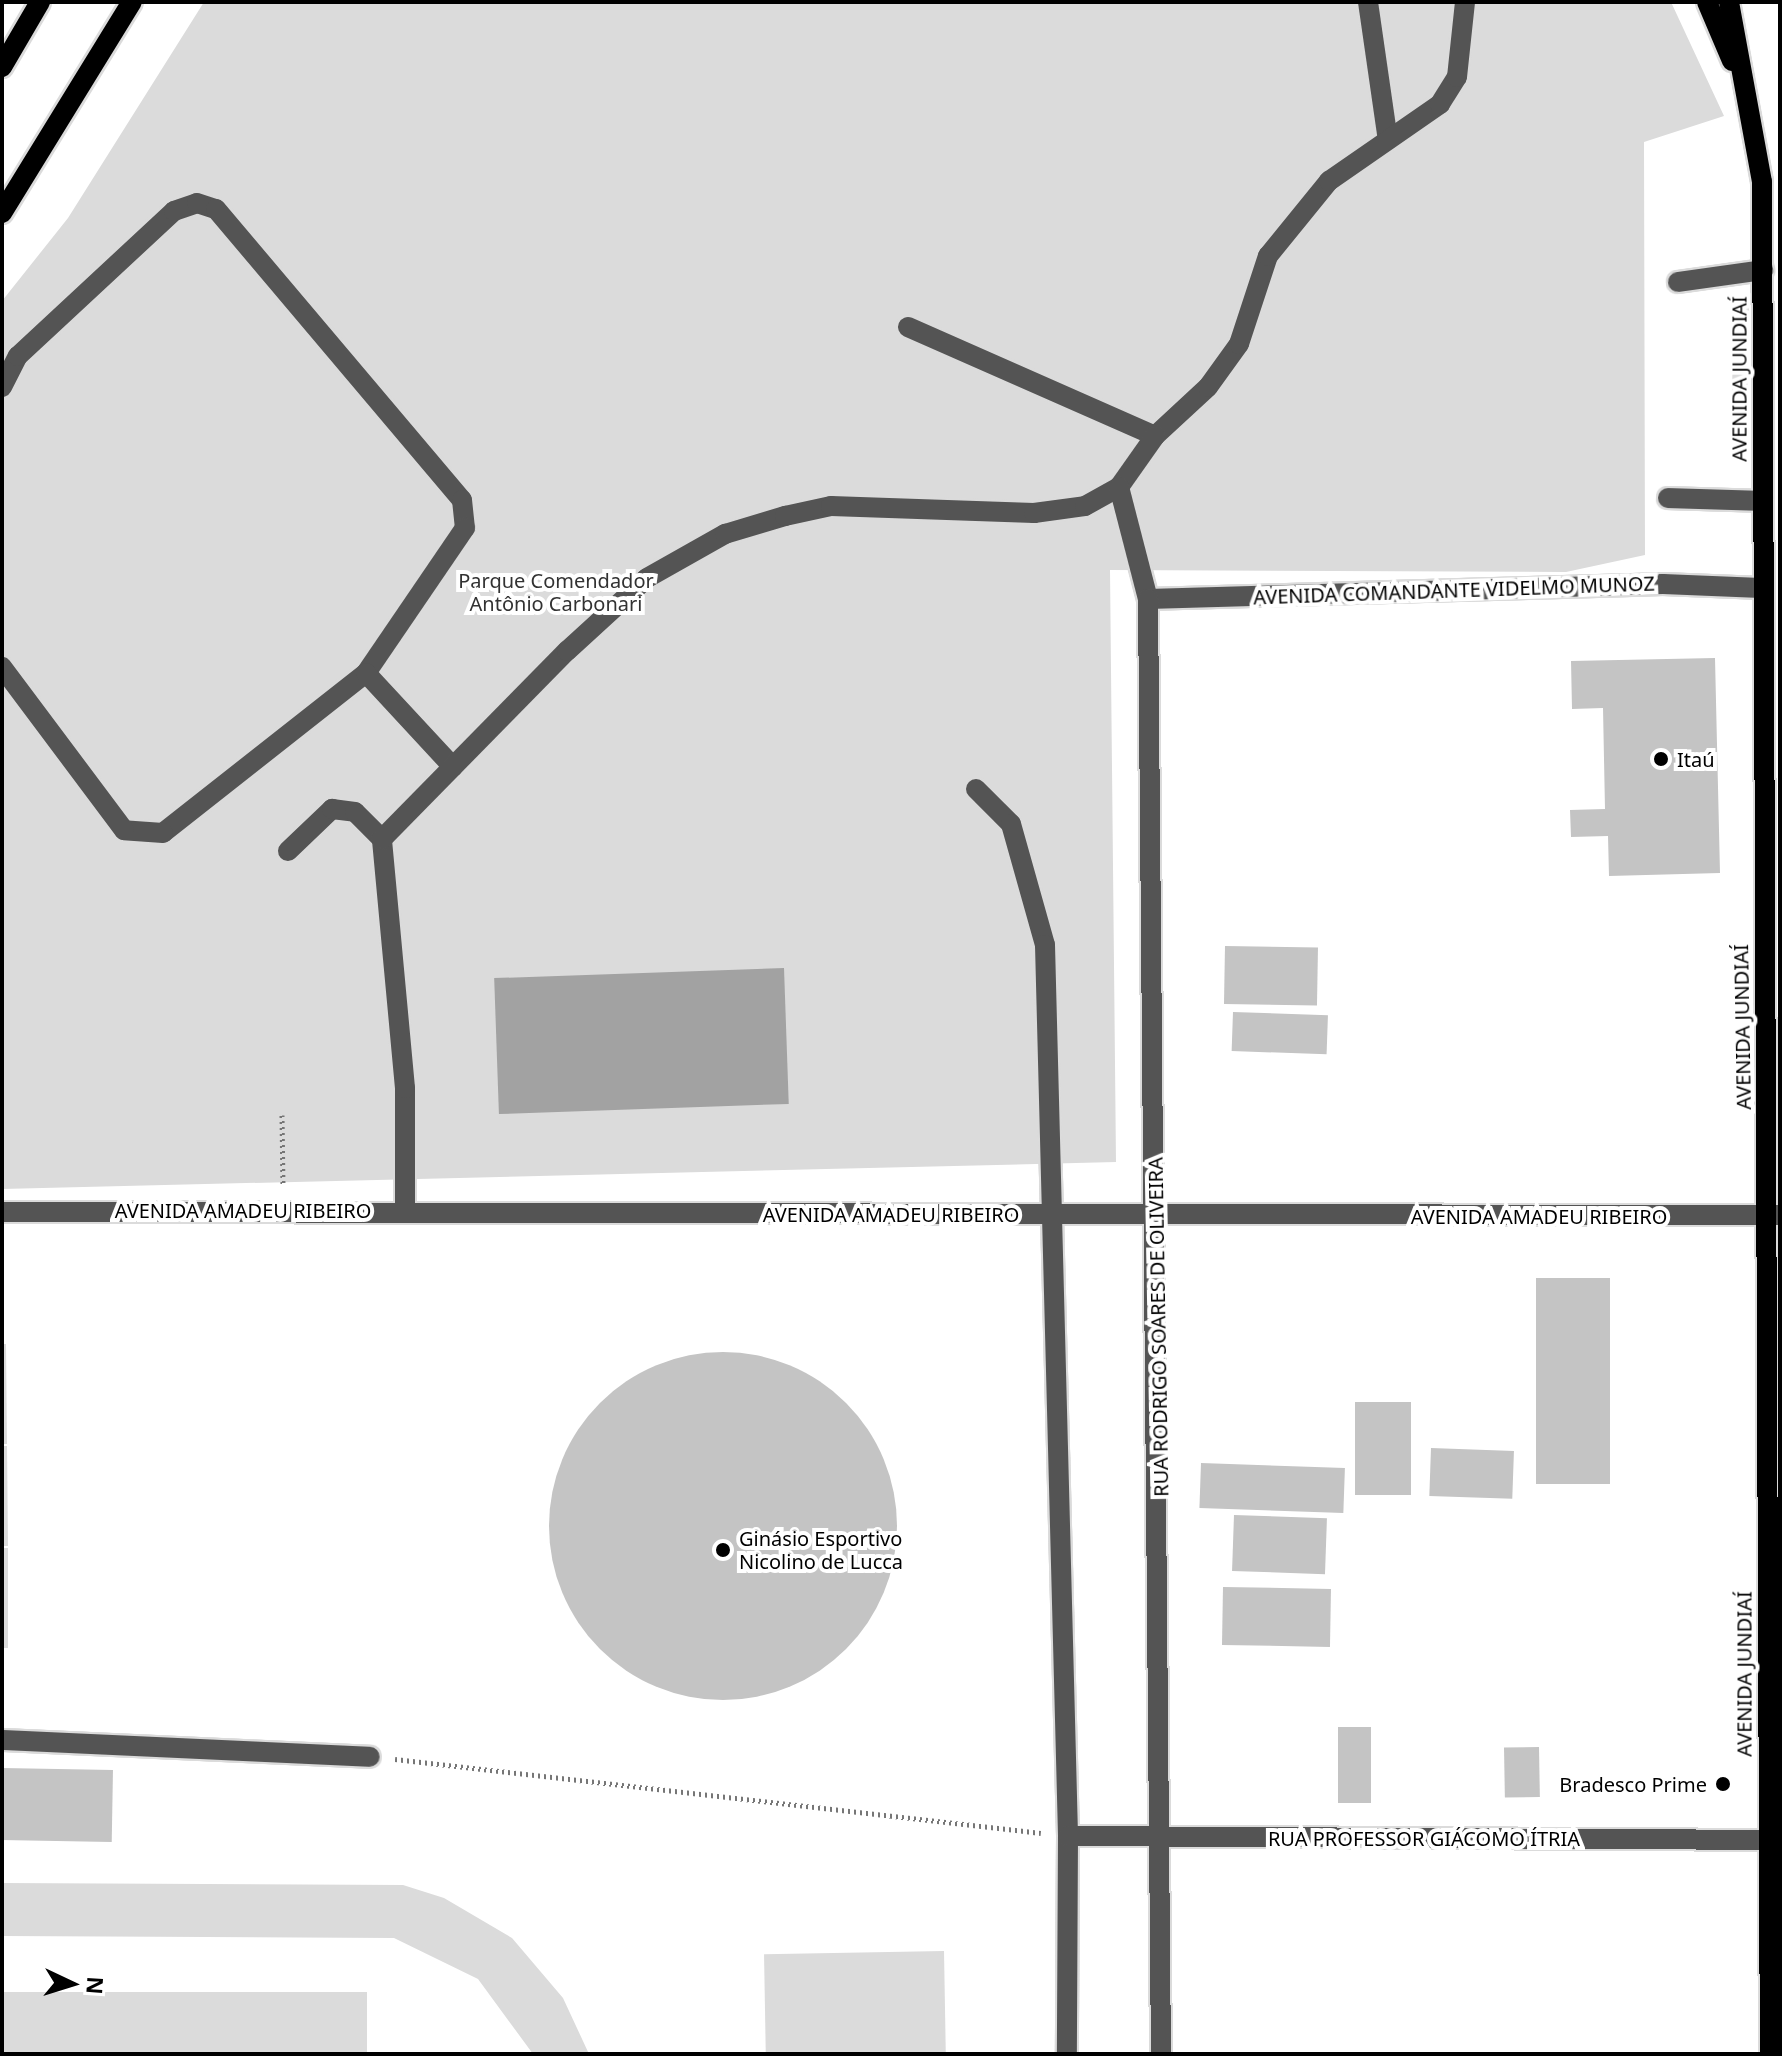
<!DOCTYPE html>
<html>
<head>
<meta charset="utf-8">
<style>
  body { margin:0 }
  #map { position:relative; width:1782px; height:2056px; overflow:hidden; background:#fff; font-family:"Noto Sans",sans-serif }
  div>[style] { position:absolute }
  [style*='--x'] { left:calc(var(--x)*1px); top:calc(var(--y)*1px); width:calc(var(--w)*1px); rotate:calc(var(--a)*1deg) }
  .green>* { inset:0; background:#dbdbdb; transform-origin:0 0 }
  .water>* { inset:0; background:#a2a2a2; transform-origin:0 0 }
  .building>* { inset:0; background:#c4c4c4; transform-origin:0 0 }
  .round { border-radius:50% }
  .path>* { height:5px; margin-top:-2.5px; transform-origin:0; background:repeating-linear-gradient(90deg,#767676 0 2px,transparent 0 6px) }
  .roads { filter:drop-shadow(2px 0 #dbdbdb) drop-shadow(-2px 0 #dbdbdb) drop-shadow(0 2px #dbdbdb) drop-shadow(0 -2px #dbdbdb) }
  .minor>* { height:20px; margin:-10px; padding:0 10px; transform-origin:10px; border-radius:10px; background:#545454 }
  .major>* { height:20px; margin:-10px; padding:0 10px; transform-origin:10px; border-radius:10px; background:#000 }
  .dots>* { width:22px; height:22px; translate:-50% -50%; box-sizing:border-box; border:4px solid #fff; border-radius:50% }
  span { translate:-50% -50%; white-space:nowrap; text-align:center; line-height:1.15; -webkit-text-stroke:8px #fff; paint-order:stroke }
  .street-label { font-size:20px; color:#000 }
  .park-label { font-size:20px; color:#323232 }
  .poi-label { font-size:20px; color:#000 }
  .left { translate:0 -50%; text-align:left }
  .right { translate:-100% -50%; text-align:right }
  .frame { position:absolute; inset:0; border:4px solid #000; pointer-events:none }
  .north { position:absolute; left:32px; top:1944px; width:80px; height:80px; -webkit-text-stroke:6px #fff; paint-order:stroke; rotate:94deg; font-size:22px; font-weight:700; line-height:32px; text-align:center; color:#000 }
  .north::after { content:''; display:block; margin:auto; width:28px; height:36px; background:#000; clip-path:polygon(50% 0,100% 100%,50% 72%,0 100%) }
</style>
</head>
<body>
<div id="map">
  <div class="green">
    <i style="clip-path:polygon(204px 2px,1671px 2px,1724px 116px,1644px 142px,1645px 555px,1566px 572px,1110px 570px,1116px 1162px,2px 1189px,2px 301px,68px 218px)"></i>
    <i style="clip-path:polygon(1742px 303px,1749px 306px,1748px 370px,1746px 424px,1739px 430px,1731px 427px,1734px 314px)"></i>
    <i style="clip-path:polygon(2px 1344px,6px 1344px,7px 1444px,2px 1444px)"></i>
    <i style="clip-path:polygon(2px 1446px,7px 1446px,8px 1546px,2px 1546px)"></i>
    <i style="left:2px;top:1548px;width:6px;height:100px"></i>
    <i style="clip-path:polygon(2px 1883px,403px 1885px,444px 1898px,512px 1938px,563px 1998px,589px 2054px,533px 2054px,478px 1979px,394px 1938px,2px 1936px)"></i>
    <i style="left:944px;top:1951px;width:103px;height:180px;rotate:89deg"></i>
    <i style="left:2px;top:1992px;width:365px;height:62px"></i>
  </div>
  <div class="water">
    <i style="left:784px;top:968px;width:136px;height:290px;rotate:88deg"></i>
  </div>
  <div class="building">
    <i style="clip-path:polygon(1715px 658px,1720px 873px,1609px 876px,1608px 836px,1571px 837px,1570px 810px,1605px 809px,1603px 708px,1572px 709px,1571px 661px)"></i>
    <i style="left:1225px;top:946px;width:93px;height:58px;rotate:1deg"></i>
    <i style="left:1233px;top:1012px;width:95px;height:39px;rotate:2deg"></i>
    <i style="left:1536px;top:1278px;width:74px;height:206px"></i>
    <i class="round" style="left:549px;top:1352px;width:348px;height:348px"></i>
    <i style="left:1355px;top:1402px;width:56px;height:93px"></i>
    <i style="left:1431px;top:1448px;width:83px;height:48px;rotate:2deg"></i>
    <i style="left:1201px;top:1463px;width:144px;height:45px;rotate:2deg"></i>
    <i style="left:1234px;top:1515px;width:93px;height:56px;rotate:2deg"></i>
    <i style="left:1223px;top:1587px;width:108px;height:58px;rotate:1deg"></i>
    <i style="left:1338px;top:1727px;width:33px;height:76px"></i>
    <i style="left:1539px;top:1747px;width:50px;height:35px;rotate:89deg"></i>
    <i style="left:2px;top:1768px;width:111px;height:72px;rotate:1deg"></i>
  </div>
  <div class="path">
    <i style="--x:282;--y:1115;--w:71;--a:89.2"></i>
    <i style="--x:395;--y:1759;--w:650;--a:6.53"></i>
  </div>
  <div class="roads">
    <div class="minor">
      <i style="--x:1368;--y:2;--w:139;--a:81.8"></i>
      <i style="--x:1678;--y:282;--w:86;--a:-8"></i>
      <i style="--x:908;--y:327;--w:270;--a:23.8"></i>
      <i style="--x:1155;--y:436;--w:72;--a:-42.8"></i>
      <i style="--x:1208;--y:387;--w:53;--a:-54.2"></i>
      <i style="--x:1239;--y:344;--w:93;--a:-71.8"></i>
      <i style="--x:1268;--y:256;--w:97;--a:-50.9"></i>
      <i style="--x:1329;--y:181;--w:135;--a:-34.7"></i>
      <i style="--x:1440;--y:104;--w:32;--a:-58"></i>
      <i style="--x:1457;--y:77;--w:75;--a:-83.9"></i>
      <i style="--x:2;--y:387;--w:35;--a:-63"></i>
      <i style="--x:18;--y:356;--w:213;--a:-42.9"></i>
      <i style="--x:174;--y:211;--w:24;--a:-19"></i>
      <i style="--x:197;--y:203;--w:20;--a:18"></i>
      <i style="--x:216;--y:209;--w:381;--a:49.8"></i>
      <i style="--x:462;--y:500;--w:28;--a:84"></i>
      <i style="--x:465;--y:528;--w:176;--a:124.3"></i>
      <i style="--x:366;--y:673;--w:258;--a:141.8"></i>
      <i style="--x:163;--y:833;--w:39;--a:-176"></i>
      <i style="--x:124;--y:830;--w:204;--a:-126.8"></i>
      <i style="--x:1119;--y:487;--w:62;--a:-54.8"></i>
      <i style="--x:1668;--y:498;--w:95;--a:1.8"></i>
      <i style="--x:1148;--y:599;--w:515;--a:-1.67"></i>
      <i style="--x:1663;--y:584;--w:98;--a:2.3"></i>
      <i style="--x:366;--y:673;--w:128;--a:47.2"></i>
      <i style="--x:976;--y:789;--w:49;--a:45"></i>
      <i style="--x:1011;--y:824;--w:126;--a:74.3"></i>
      <i style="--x:1045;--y:945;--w:891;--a:88.52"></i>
      <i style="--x:1068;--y:1836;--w:218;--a:90.3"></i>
      <i style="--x:288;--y:851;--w:61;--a:-43.7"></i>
      <i style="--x:332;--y:809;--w:23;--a:7"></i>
      <i style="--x:355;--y:812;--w:38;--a:45"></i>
      <i style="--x:405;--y:1210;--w:122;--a:-90"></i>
      <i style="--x:405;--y:1088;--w:250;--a:-95.3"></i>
      <i style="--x:382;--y:839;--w:264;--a:-45.5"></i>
      <i style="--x:567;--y:651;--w:108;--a:-42.4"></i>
      <i style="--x:647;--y:578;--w:90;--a:-29.4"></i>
      <i style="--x:725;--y:534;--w:63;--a:-16.7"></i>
      <i style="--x:785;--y:516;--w:47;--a:-12.3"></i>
      <i style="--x:831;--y:506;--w:203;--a:2"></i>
      <i style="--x:1034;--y:513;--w:51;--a:-7.8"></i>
      <i style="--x:1085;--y:506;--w:39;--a:-29"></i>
      <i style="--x:1119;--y:487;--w:116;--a:75.5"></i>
      <i style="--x:1148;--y:599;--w:1455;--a:89.49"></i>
      <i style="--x:2;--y:1212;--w:1778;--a:0.1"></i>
      <i style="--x:2;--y:1740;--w:368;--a:2.6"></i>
      <i style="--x:1068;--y:1836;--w:712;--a:0.32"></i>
    </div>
    <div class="major">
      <i style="--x:1707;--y:2;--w:64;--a:67"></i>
      <i style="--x:1729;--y:2;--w:183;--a:79.6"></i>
      <i style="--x:1762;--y:182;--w:1872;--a:89.76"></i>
      <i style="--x:2;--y:67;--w:75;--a:-59.7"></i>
      <i style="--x:2;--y:213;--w:248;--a:-58.4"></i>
    </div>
  </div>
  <div class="dots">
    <i style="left:1661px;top:759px;background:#000"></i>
    <i style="left:723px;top:1550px;background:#000"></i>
    <i style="left:1723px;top:1784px;background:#000"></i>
  </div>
  <div class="street-label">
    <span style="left:1739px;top:379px;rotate:-90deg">AVENIDA JUNDIAÍ</span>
    <span style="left:1454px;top:590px;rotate:-2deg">AVENIDA COMANDANTE VIDELMO MUNOZ</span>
    <span style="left:1742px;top:1027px;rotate:-91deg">AVENIDA JUNDIAÍ</span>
    <span style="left:243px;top:1210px">AVENIDA AMADEU RIBEIRO</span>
    <span style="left:891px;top:1214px">AVENIDA AMADEU RIBEIRO</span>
    <span style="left:1539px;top:1216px">AVENIDA AMADEU RIBEIRO</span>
    <span style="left:1158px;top:1327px;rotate:-91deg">RUA RODRIGO SOARES DE OLIVEIRA</span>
    <span style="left:1744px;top:1674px;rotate:-90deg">AVENIDA JUNDIAÍ</span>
    <span style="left:1424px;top:1838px">RUA PROFESSOR GIÁCOMO ÍTRIA</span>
  </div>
  <div class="park-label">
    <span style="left:556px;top:592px">Parque Comendador<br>Antônio Carbonari</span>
  </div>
  <div class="poi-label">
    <span class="left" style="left:1677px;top:759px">Itaú</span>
    <span class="left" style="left:739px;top:1550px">Ginásio Esportivo<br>Nicolino de Lucca</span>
    <span class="right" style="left:1707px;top:1784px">Bradesco Prime</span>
  </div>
  <div class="frame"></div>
  <div class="north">N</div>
</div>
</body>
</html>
